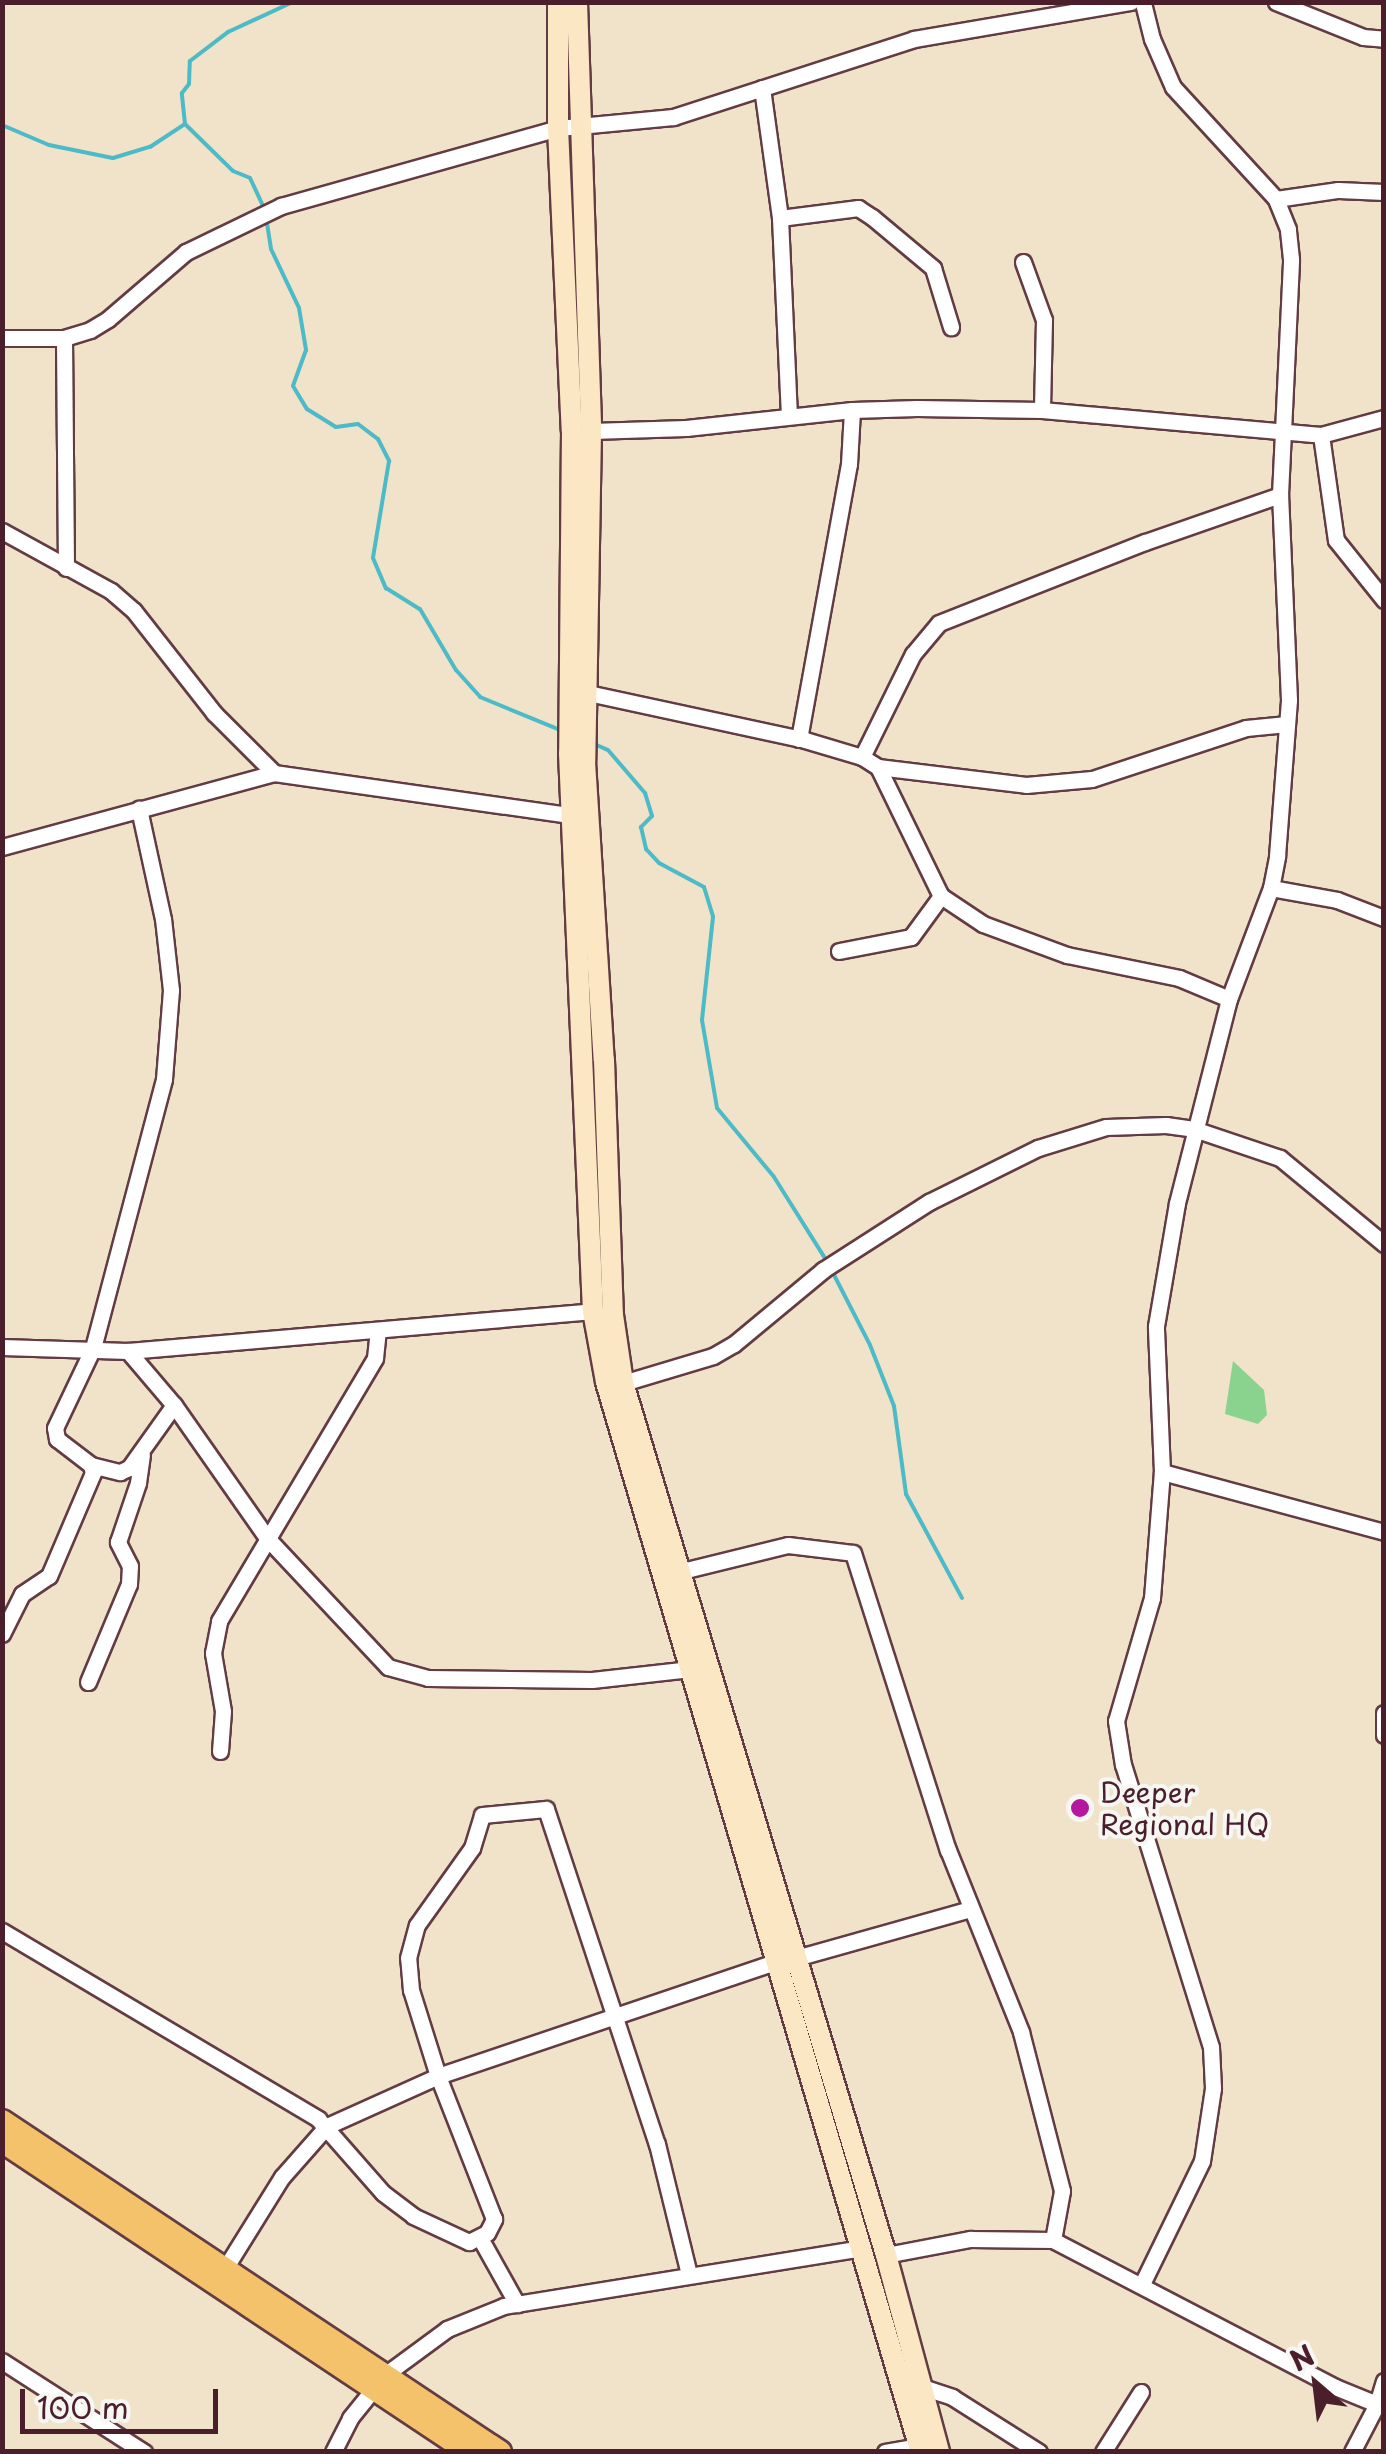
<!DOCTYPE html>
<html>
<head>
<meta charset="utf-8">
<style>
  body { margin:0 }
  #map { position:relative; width:1386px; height:2454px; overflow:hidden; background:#f0e3c9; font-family:"Playpen Sans",sans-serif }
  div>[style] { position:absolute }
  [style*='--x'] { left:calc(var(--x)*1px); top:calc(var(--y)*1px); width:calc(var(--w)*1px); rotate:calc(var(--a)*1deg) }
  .green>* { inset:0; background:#89d38f }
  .stream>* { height:4px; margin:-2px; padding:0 2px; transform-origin:2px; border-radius:2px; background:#4dbac7 }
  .roads { filter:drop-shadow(2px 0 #633c43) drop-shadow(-2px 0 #633c43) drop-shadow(0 2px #633c43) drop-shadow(0 -2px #633c43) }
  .minor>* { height:15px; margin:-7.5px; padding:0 7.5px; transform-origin:7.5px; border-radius:7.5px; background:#fff }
  .secondary>* { height:20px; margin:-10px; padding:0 10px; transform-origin:10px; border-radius:10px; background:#fbe7c3 }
  .primary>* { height:22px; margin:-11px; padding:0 11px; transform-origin:11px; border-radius:11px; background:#f4c26a }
  .dots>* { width:28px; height:28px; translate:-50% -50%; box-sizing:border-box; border:5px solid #f6f6f2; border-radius:50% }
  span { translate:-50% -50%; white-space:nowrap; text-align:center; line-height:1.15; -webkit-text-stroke:8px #f6f6f2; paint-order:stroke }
  .poi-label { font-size:28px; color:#4a1f2b }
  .left { translate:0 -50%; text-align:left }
  .frame { position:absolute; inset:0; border:5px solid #4a1f2b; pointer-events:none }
  .north { position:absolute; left:1266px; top:2334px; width:100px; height:100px; -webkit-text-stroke:8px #f6f6f2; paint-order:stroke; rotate:332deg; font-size:28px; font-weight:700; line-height:40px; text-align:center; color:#4a1f2b }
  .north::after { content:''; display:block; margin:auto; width:35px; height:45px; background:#4a1f2b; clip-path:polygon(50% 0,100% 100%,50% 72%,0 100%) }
  .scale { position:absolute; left:20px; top:2389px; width:198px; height:45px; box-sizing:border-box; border:5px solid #4a1f2b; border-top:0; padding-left:12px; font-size:30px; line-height:35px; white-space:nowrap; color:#4a1f2b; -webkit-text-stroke:8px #f6f6f2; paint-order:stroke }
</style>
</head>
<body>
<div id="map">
  <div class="green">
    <i style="clip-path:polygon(1233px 1361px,1264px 1390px,1267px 1415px,1258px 1424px,1225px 1414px)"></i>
  </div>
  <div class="stream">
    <i style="--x:185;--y:124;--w:67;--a:44.4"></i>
    <i style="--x:233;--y:171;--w:18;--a:22"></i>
    <i style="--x:250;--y:178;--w:33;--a:65"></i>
    <i style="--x:2;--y:125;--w:51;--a:23.1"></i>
    <i style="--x:49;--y:145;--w:65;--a:11.5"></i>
    <i style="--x:113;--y:158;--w:39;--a:-17"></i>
    <i style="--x:150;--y:147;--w:42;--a:-33.3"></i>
    <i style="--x:185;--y:124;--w:31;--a:-96"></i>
    <i style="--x:182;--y:93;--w:11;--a:-52"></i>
    <i style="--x:189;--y:84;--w:23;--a:-88"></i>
    <i style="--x:190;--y:61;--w:48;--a:-37.3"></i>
    <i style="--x:228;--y:32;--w:72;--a:-24.8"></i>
    <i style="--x:266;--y:217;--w:32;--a:81"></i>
    <i style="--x:271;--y:249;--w:65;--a:64.6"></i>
    <i style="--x:299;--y:308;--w:43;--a:80.5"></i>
    <i style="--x:306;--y:350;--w:38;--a:110"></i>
    <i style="--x:293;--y:386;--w:27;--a:59"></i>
    <i style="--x:307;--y:409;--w:34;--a:32"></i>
    <i style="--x:336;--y:427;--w:22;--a:-8"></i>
    <i style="--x:358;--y:424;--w:25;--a:37"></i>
    <i style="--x:378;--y:439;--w:25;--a:63"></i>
    <i style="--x:389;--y:461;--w:98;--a:99.4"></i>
    <i style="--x:373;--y:558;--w:33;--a:67"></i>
    <i style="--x:386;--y:588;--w:40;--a:32"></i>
    <i style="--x:420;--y:609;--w:71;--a:59.5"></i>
    <i style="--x:456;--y:670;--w:36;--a:48"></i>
    <i style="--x:480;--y:697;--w:87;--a:22.4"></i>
    <i style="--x:592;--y:743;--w:17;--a:24"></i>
    <i style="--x:608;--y:750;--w:57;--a:49.3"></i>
    <i style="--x:645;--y:793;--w:24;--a:73"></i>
    <i style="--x:652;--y:816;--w:16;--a:135"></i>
    <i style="--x:641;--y:827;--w:23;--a:77"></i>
    <i style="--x:646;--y:849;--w:19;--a:47"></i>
    <i style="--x:659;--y:863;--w:51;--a:28.1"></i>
    <i style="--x:704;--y:887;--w:31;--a:73"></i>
    <i style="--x:713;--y:917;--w:104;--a:96.1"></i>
    <i style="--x:702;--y:1020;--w:89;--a:80.3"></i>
    <i style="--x:717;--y:1108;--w:89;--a:50.4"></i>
    <i style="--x:774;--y:1177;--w:102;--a:57.9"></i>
    <i style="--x:832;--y:1271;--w:83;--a:62.8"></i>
    <i style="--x:870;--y:1345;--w:66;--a:68.5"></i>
    <i style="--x:894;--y:1406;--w:89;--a:82.2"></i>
    <i style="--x:906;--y:1494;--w:118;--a:61.7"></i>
  </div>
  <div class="roads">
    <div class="minor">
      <i style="--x:1276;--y:2;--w:94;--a:21.9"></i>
      <i style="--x:1363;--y:37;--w:21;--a:5"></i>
      <i style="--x:762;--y:88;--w:131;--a:82.1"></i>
      <i style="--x:780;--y:218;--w:198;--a:87.4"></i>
      <i style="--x:1276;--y:199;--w:63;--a:-8.3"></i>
      <i style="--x:1338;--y:190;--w:46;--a:2.5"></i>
      <i style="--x:780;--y:218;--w:79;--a:-7.3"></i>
      <i style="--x:858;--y:208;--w:17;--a:33"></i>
      <i style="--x:872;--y:217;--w:80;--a:39.9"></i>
      <i style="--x:933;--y:268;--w:62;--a:73"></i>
      <i style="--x:1023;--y:262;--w:62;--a:70.1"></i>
      <i style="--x:1044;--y:320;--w:90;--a:91.3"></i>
      <i style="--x:2;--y:338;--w:62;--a:0"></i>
      <i style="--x:64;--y:338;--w:27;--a:-17"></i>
      <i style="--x:90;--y:330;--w:21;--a:-31"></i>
      <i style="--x:108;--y:319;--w:103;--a:-40.7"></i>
      <i style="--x:186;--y:252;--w:106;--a:-25.8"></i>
      <i style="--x:281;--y:206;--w:288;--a:-15.7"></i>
      <i style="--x:558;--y:128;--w:116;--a:-5.5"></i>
      <i style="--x:673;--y:117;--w:253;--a:-17.9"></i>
      <i style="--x:914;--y:39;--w:220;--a:-9.7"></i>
      <i style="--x:64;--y:338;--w:230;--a:89.5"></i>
      <i style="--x:591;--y:431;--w:95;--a:-1.8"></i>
      <i style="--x:686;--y:428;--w:167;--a:-6.2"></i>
      <i style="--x:852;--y:410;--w:65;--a:-1.8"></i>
      <i style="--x:917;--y:408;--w:125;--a:0.9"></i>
      <i style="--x:1042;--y:410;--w:280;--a:5.1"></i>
      <i style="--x:1321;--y:435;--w:65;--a:-15.1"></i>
      <i style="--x:1321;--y:435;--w:106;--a:81.9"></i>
      <i style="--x:1336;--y:540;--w:77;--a:51.3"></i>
      <i style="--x:2;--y:531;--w:124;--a:28.8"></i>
      <i style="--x:111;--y:591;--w:30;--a:41"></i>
      <i style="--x:134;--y:611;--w:130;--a:51.9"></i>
      <i style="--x:214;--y:713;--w:85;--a:45"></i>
      <i style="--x:588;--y:693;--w:222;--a:12.2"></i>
      <i style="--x:805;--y:740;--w:59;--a:16.6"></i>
      <i style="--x:862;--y:757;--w:19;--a:32"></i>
      <i style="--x:878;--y:767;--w:149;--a:6.9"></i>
      <i style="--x:1026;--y:785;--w:66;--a:-5.2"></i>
      <i style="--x:1092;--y:779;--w:162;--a:-18.3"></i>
      <i style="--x:1246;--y:728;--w:41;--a:-5.6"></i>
      <i style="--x:799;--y:739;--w:280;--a:-79.7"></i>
      <i style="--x:849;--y:464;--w:54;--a:-86.8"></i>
      <i style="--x:862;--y:757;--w:115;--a:-63.7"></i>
      <i style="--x:913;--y:654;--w:40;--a:-50"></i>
      <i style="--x:939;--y:623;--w:221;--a:-21.5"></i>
      <i style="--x:1145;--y:542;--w:143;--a:-19.2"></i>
      <i style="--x:878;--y:767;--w:144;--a:64"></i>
      <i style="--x:941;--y:896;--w:50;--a:33.7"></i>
      <i style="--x:983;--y:924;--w:90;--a:20.3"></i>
      <i style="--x:1067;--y:955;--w:114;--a:11.6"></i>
      <i style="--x:1179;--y:978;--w:54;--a:22.8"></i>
      <i style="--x:2;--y:847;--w:282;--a:-15.2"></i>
      <i style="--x:274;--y:773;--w:304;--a:8.1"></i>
      <i style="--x:1271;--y:888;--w:67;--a:10.3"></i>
      <i style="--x:1337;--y:900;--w:50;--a:21"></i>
      <i style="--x:839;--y:951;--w:73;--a:-11"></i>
      <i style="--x:911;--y:937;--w:51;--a:-53.8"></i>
      <i style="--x:2;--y:1347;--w:126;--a:1.8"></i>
      <i style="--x:128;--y:1351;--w:467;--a:-4.9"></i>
      <i style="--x:128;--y:1351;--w:71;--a:49.6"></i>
      <i style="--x:174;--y:1405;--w:162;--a:55"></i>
      <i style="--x:267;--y:1538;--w:177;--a:46.8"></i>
      <i style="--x:388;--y:1667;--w:41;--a:15.4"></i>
      <i style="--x:428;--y:1678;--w:164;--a:0.7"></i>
      <i style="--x:592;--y:1680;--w:99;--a:-6.4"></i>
      <i style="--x:623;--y:1383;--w:94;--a:-16.7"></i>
      <i style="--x:713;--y:1356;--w:24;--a:-30"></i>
      <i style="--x:734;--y:1344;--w:116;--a:-39.7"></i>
      <i style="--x:823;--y:1270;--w:126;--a:-32.7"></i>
      <i style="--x:929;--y:1202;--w:122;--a:-26.4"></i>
      <i style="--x:1038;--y:1148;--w:71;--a:-17.2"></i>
      <i style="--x:1106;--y:1127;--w:60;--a:-1.9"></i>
      <i style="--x:1166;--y:1125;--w:28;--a:8"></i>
      <i style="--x:1194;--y:1129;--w:91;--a:18.6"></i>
      <i style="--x:1280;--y:1158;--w:135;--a:39.6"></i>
      <i style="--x:91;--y:1465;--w:43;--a:-142.6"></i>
      <i style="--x:57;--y:1439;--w:11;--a:-100"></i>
      <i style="--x:55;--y:1428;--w:89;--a:-64.6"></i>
      <i style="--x:93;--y:1348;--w:278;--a:-75.2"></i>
      <i style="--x:164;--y:1079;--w:89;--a:-85.5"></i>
      <i style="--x:171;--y:990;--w:71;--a:-96.4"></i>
      <i style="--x:163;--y:919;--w:113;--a:-102.3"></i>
      <i style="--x:1162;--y:1472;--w:230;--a:15.1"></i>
      <i style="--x:678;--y:1572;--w:113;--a:-13.8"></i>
      <i style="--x:788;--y:1545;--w:65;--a:7"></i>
      <i style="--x:853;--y:1553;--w:312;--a:72.3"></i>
      <i style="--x:948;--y:1850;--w:196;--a:68.1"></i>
      <i style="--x:1021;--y:2032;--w:164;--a:75.5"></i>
      <i style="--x:1062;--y:2191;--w:50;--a:100.4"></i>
      <i style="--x:2;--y:1634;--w:45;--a:-63.4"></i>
      <i style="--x:22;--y:1594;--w:32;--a:-34"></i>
      <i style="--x:49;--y:1576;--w:112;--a:-66.9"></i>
      <i style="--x:93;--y:1473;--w:8;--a:-104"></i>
      <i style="--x:91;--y:1465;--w:30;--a:14"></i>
      <i style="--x:120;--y:1472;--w:10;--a:-24"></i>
      <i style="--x:129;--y:1468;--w:77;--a:-54.5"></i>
      <i style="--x:88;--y:1682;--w:106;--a:-67.3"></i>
      <i style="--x:129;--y:1584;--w:18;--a:-87"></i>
      <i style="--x:130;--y:1566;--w:27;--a:-117"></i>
      <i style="--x:118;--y:1542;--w:62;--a:-71.3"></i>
      <i style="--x:138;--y:1483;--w:28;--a:-82"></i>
      <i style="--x:1384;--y:1713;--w:22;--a:90"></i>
      <i style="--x:220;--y:1751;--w:40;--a:-85.7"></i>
      <i style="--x:223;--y:1711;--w:59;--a:-99.8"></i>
      <i style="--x:213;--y:1653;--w:33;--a:-79"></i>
      <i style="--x:219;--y:1621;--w:306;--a:-59.3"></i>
      <i style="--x:375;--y:1358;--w:27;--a:-84"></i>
      <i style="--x:2;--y:1931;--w:368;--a:30.7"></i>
      <i style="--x:318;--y:2119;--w:98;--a:48.7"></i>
      <i style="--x:383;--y:2193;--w:38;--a:37"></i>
      <i style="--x:413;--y:2216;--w:62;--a:24.9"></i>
      <i style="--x:469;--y:2242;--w:20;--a:-27"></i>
      <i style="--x:487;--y:2233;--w:16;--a:-63"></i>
      <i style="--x:494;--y:2219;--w:154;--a:-111.4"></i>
      <i style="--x:438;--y:2076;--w:90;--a:-107.4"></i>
      <i style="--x:411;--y:1990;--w:32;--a:-95"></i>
      <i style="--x:408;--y:1958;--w:34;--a:-75"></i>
      <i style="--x:417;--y:1925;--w:95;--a:-54.5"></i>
      <i style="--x:472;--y:1848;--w:34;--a:-73"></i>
      <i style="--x:482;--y:1815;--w:64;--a:-5.4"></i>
      <i style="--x:546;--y:1809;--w:353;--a:71.7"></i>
      <i style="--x:657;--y:2144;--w:134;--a:76.2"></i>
      <i style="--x:796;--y:1958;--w:181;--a:-15.7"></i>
      <i style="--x:480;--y:2238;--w:76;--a:60.7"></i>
      <i style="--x:886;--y:2255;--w:86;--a:-10.8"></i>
      <i style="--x:970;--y:2239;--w:83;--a:0.7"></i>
      <i style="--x:1053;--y:2240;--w:318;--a:27.5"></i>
      <i style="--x:1335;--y:2387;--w:53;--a:22.2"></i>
      <i style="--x:224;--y:2270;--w:110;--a:-58.1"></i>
      <i style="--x:282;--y:2177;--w:68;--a:-48.6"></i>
      <i style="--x:327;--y:2126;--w:122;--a:-24.2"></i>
      <i style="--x:438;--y:2076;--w:358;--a:-18.7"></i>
      <i style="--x:1142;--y:2284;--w:137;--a:-64"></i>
      <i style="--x:1202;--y:2161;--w:74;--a:-81.4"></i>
      <i style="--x:1213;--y:2088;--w:41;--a:-92.8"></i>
      <i style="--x:1211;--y:2047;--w:295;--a:-107.3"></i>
      <i style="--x:1123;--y:1765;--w:45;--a:-99"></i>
      <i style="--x:1116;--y:1721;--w:128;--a:-73.7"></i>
      <i style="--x:1152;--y:1598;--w:126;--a:-85.5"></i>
      <i style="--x:1162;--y:1472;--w:146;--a:-92.4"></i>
      <i style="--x:1156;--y:1326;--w:125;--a:-80.3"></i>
      <i style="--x:1177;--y:1203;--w:211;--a:-75.7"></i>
      <i style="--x:1229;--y:999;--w:119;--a:-69.3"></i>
      <i style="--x:1271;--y:888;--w:33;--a:-79"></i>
      <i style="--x:1277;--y:856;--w:156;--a:-85.6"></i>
      <i style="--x:1289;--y:700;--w:205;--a:-92.5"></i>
      <i style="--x:1280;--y:495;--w:236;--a:-87.3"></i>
      <i style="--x:1291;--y:259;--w:30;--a:-96"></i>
      <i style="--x:1288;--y:229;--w:32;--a:-112"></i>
      <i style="--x:1276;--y:199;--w:152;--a:-132.6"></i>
      <i style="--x:1173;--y:87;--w:52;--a:-113.6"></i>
      <i style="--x:1152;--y:39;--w:38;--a:-104"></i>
      <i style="--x:2;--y:2361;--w:169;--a:32.7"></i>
      <i style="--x:382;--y:2377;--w:81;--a:-36.4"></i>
      <i style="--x:447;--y:2329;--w:61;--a:-22"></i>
      <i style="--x:504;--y:2306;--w:363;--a:-9.2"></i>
      <i style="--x:922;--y:2387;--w:32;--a:18"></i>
      <i style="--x:952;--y:2397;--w:103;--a:32.3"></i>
      <i style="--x:333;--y:2452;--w:38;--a:-63"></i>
      <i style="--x:350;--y:2418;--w:36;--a:-51"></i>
      <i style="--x:885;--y:2452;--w:35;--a:-10"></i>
      <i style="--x:1103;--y:2452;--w:71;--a:-57.7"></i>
      <i style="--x:1352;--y:2452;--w:54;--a:-62.5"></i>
      <i style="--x:1377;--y:2404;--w:24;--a:-73"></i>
    </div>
    <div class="secondary">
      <i style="--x:558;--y:2;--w:126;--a:90"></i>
      <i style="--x:558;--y:128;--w:303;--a:87.4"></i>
      <i style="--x:572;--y:431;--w:322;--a:90.5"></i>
      <i style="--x:569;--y:753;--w:559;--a:87.54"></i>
      <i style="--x:593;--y:1311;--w:72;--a:79.6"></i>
      <i style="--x:606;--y:1382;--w:1115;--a:73.6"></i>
      <i style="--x:577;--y:2;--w:429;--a:88.1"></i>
      <i style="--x:591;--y:431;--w:331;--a:91"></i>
      <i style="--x:585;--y:762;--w:299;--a:86.4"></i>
      <i style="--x:604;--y:1060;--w:255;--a:88"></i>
      <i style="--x:613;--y:1315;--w:69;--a:81.6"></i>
      <i style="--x:623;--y:1383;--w:911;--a:73.22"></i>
      <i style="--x:886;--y:2255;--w:204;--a:74.9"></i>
    </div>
    <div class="primary">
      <i style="--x:2;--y:2121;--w:598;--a:33.61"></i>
      <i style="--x:2;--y:2141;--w:561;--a:33.66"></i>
    </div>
  </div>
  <div class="dots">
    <i style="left:1080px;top:1808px;background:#b5179e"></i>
  </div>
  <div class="poi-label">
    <span class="left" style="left:1100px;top:1808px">Deeper<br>Regional HQ</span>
  </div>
  <div class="frame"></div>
  <div class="north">N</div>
  <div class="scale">100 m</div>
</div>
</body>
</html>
